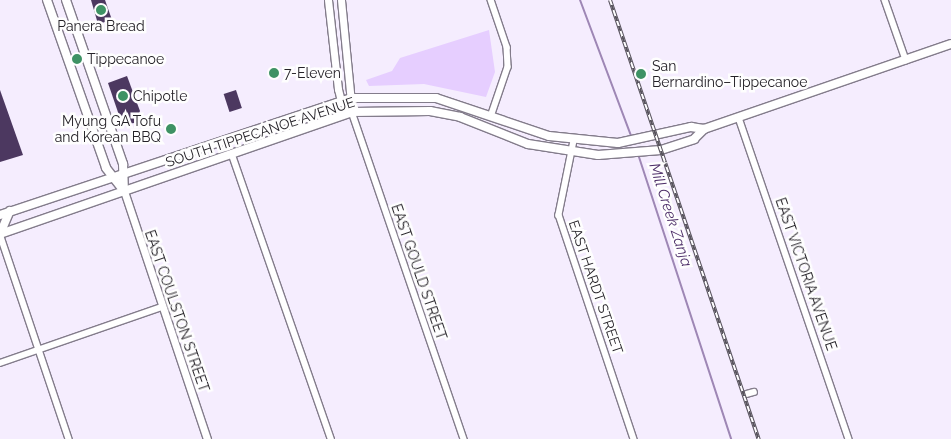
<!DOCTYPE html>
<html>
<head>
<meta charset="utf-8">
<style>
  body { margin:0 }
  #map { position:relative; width:951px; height:439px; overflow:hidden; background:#f5edfe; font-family:Raleway,sans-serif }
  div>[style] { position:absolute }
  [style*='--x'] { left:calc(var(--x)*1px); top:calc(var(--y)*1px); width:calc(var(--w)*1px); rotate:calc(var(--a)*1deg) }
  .green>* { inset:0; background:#e6ceff }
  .stream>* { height:2px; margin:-1px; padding:0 1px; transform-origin:1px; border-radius:1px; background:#9e87b5 }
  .building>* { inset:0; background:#4c3860; transform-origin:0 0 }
  .roads { filter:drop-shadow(1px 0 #837c8b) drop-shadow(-1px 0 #837c8b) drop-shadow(0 1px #837c8b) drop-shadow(0 -1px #837c8b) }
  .minor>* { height:5.5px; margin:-2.75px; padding:0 2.75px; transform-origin:2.75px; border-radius:2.75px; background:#fff }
  .tertiary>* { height:7px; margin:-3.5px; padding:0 3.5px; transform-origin:3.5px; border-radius:3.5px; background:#fff }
  .secondary>* { height:8px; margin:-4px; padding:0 4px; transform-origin:4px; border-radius:4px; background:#fff }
  .rail>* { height:4px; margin-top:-2px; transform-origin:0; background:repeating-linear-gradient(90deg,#fefefe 0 5.5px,#57535c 0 11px); box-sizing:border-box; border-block:1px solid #57535c }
  .dots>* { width:14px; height:14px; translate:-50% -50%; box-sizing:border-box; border:2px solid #fefefe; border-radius:50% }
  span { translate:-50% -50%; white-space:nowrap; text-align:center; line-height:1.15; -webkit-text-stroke:5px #fefefe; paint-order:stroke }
  .poi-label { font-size:14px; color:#252228 }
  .left { translate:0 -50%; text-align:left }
  .right { translate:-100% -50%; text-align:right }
  .street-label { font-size:14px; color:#252228 }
  .water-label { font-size:15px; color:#4e2f69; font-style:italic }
</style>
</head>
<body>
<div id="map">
  <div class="green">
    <i style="clip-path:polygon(489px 30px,495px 72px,486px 97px,424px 84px,369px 86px,366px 80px,392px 71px,400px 58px)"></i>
  </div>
  <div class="stream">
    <i style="--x:580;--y:0;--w:147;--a:69.4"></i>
    <i style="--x:638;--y:154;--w:300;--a:71.9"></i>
  </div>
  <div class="building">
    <i style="clip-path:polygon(91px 0,105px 0,112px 20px,98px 24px)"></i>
    <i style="clip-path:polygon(127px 76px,140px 111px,135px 123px,122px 124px,108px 83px)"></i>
    <i style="clip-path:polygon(0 90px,23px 155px,0 162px)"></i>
    <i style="left:236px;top:90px;width:19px;height:13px;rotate:72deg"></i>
  </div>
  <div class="roads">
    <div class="minor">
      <i style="--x:491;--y:0;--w:50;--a:71.2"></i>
      <i style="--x:507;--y:47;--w:20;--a:87"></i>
      <i style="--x:508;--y:67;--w:50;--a:108.8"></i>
      <i style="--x:885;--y:0;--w:64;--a:70.7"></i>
      <i style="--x:352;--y:112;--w:346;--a:71.1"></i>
      <i style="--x:739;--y:118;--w:339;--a:71.1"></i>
      <i style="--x:574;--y:141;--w:76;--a:101.5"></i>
      <i style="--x:559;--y:215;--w:236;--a:71.5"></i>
      <i style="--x:232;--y:154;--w:302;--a:70.8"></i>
      <i style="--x:0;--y:234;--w:216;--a:71.4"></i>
      <i style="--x:0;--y:363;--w:171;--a:-19.1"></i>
      <i style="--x:747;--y:394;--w:7;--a:-16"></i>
    </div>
    <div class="tertiary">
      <i style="--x:328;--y:0;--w:90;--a:83.6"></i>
      <i style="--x:338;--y:89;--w:12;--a:76"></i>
      <i style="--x:341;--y:101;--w:16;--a:45"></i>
      <i style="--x:341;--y:0;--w:113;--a:84.4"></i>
      <i style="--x:124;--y:191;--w:262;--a:71.5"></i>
    </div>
    <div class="secondary">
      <i style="--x:47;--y:0;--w:178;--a:70.6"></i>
      <i style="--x:106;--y:168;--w:29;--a:52"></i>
      <i style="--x:66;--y:0;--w:174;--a:70.8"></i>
      <i style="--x:123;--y:164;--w:27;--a:88"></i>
      <i style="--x:0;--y:215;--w:371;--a:-18.4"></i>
      <i style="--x:352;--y:98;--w:84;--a:0"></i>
      <i style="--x:436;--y:98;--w:119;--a:18.6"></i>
      <i style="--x:549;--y:136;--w:69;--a:5.8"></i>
      <i style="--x:618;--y:143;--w:75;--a:-12.4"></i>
      <i style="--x:691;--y:127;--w:13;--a:9"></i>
      <i style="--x:704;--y:129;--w:261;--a:-19"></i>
      <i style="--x:0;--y:234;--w:373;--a:-19.1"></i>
      <i style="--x:352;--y:112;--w:78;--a:-0.7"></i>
      <i style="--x:430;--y:111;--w:31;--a:11"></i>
      <i style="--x:460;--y:117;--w:73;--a:21.7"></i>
      <i style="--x:528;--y:144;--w:71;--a:8.9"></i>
      <i style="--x:598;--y:155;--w:63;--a:-4.5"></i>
      <i style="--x:661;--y:150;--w:35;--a:-18"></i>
      <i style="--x:694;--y:139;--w:14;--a:-45"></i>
      <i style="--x:0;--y:234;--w:25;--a:-67"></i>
    </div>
  </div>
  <div class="rail">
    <i style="--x:610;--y:0;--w:464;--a:71.3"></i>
  </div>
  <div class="dots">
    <i style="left:101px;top:10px;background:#3e9264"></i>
    <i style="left:77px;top:59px;background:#3e9264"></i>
    <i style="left:274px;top:73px;background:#3e9264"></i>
    <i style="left:641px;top:74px;background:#3e9264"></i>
    <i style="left:123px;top:96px;background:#3e9264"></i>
    <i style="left:171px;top:129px;background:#3e9264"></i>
  </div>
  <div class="poi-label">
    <span style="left:101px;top:26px">Panera Bread</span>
    <span class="left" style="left:87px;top:59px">Tippecanoe</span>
    <span class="left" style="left:652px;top:74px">San<br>Bernardino–Tippecanoe</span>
    <span class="left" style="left:284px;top:73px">7-Eleven</span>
    <span class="left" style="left:133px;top:96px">Chipotle</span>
    <span class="right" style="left:161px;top:129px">Myung GA Tofu<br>and Korean BBQ</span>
  </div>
  <div class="street-label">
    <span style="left:260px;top:132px;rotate:-18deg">SOUTH TIPPECANOE AVENUE</span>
    <span style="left:419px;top:272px;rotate:71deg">EAST GOULD STREET</span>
    <span style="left:806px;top:274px;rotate:71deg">EAST VICTORIA AVENUE</span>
    <span style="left:596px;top:287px;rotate:71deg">EAST HARDT STREET</span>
    <span style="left:177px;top:311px;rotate:71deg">EAST COULSTON STREET</span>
  </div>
  <div class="water-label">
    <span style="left:670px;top:215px;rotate:72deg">Mill Creek Zanja</span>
  </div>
</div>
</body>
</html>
